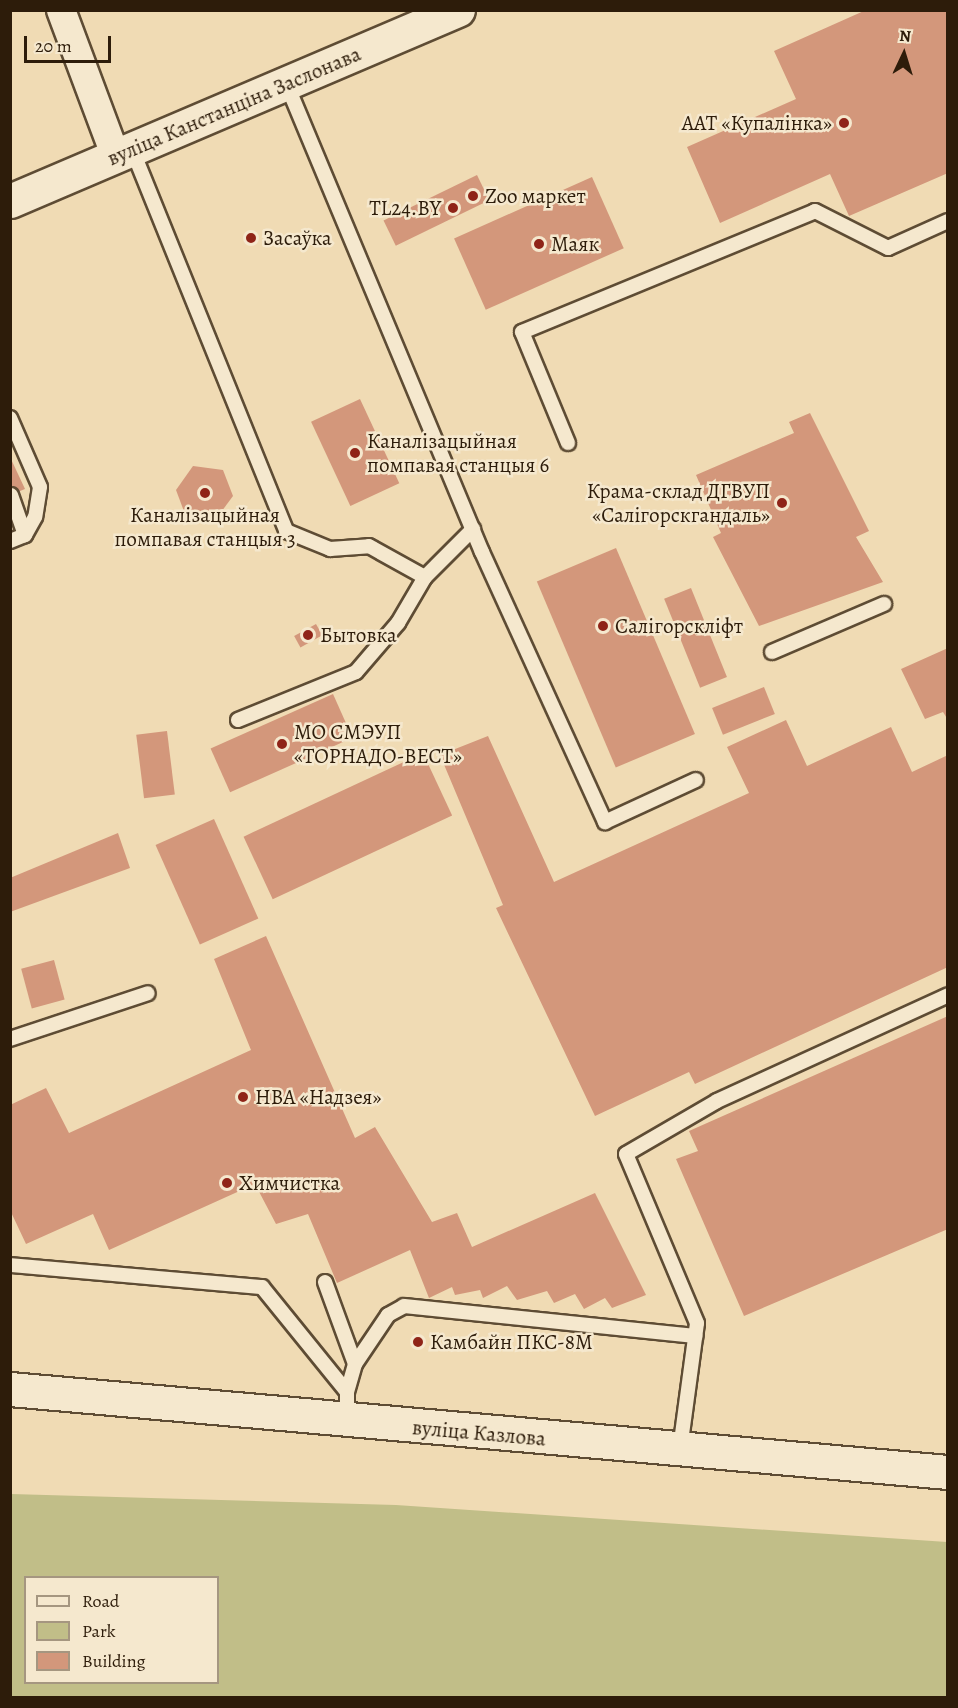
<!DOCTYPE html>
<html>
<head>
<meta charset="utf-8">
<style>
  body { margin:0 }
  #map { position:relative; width:958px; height:1708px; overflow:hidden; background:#f0dbb4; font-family:Alegreya,serif }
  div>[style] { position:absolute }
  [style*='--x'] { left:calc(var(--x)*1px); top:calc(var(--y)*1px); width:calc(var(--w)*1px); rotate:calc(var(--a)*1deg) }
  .green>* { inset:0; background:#c1be88 }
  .building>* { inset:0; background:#d3977b; transform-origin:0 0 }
  .roads { filter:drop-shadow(2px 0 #5e4c34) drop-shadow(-2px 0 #5e4c34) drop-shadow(0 2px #5e4c34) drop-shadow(0 -2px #5e4c34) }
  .lane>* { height:14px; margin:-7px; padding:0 7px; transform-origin:7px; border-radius:7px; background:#f5e8ce }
  .street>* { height:28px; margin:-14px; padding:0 14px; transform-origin:14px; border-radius:14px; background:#f5e8ce }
  .secondary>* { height:33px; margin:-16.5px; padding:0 16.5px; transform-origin:16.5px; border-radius:16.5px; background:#f5e8ce }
  .dots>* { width:16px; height:16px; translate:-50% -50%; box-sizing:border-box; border:3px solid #f5e8ce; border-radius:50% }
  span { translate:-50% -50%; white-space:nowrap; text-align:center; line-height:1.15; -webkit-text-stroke:5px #f5e8ce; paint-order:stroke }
  .street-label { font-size:21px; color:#2d1c0a }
  .poi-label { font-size:21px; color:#2d1c0a }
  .right { translate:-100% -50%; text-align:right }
  .left { translate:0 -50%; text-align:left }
  .frame { position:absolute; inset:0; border:12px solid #2d1c0a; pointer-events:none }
  .legend { position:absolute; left:24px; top:1576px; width:195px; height:108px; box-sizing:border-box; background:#f5e8ce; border:2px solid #a59680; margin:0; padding:8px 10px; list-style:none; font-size:18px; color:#2d1c0a }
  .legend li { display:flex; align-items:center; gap:12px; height:30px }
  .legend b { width:30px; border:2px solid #a59680 }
  .north { position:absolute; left:874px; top:24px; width:60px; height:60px; -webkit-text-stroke:4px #f5e8ce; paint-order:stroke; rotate:4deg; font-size:16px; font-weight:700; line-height:24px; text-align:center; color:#2d1c0a }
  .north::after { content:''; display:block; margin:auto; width:21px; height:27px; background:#2d1c0a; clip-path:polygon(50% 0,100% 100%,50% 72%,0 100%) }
  .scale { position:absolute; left:24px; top:36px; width:87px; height:27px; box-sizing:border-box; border:3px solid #2d1c0a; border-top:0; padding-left:8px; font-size:18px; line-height:21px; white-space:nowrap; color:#2d1c0a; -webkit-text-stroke:4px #f5e8ce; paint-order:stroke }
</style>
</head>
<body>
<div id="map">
  <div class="green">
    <i style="clip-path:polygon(evenodd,11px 1494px,396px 1505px,947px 1542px,947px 1697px,11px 1697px,11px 1494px,26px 1578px,218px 1578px,218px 1682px,26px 1682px,26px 1578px)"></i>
  </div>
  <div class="building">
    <i style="clip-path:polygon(866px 10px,948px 10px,948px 173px,849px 216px,830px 174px,720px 223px,687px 147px,796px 99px,774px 51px)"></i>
    <i style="left:477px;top:175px;width:28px;height:104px;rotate:64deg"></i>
    <i style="left:592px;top:177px;width:78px;height:151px;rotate:66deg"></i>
    <i style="left:360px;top:399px;width:93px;height:54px;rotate:65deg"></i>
    <i style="clip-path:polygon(810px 413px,869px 531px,856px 537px,883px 582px,759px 626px,713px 537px,721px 533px,696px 475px,794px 433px,789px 422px)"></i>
    <i style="clip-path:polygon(10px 457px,25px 489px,10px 495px)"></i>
    <i style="clip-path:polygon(193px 466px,223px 470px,233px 496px,216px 519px,185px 514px,176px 490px)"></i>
    <i style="left:616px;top:548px;width:202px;height:86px;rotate:67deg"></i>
    <i style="left:691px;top:588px;width:96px;height:29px;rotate:68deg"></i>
    <i style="left:316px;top:624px;width:13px;height:25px;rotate:61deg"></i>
    <i style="clip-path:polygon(948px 648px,948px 720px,943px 712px,925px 719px,901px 669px)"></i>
    <i style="left:764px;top:687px;width:29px;height:56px;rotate:68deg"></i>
    <i style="left:333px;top:694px;width:48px;height:134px;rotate:66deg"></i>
    <i style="clip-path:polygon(786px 720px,807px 766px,891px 727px,912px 772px,948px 755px,948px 967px,695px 1084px,689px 1072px,595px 1116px,496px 908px,503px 905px,440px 755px,488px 736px,554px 882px,749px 793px,727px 747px)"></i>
    <i style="left:167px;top:731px;width:64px;height:31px;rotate:83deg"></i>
    <i style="left:423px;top:753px;width:69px;height:198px;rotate:65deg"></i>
    <i style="left:214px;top:819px;width:109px;height:64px;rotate:66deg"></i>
    <i style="clip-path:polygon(118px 833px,130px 868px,10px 912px,10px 878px)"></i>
    <i style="clip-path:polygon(266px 936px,355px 1138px,375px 1127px,432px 1222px,457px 1213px,472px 1247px,595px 1193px,646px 1295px,612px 1308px,605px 1298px,584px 1309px,575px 1294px,554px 1303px,547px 1291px,517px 1300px,507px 1286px,483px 1298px,480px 1290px,455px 1295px,452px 1287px,429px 1298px,410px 1250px,337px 1283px,308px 1214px,276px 1224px,255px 1184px,109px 1250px,93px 1214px,26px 1244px,10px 1210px,10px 1105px,46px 1088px,69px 1133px,251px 1050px,214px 959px)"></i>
    <i style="left:54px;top:960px;width:41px;height:34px;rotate:75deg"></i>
    <i style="clip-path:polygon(948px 1016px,948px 1229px,744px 1316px,676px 1159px,698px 1151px,689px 1131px)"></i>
  </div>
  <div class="roads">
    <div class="lane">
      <i style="--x:287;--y:85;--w:506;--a:67.34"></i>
      <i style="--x:482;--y:552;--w:297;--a:65.5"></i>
      <i style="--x:605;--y:822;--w:100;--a:-24.8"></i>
      <i style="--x:132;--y:149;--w:412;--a:68"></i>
      <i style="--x:286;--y:531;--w:48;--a:22.2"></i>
      <i style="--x:330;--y:549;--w:39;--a:-4"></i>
      <i style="--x:369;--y:546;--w:64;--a:29"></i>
      <i style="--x:10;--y:418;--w:75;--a:66.5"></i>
      <i style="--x:40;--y:487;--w:30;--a:99"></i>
      <i style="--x:35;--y:517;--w:21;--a:119"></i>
      <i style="--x:25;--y:535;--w:16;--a:158"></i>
      <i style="--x:568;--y:443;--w:120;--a:-112.5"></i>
      <i style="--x:522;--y:332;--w:317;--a:-22.4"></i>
      <i style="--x:815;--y:211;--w:82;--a:26.9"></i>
      <i style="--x:888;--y:248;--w:66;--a:-24.2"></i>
      <i style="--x:11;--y:495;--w:42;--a:70.7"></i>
      <i style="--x:772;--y:652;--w:122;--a:-23.2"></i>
      <i style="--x:238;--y:720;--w:127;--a:-22.1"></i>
      <i style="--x:356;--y:672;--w:65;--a:-49.4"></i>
      <i style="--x:398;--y:623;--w:53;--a:-59.6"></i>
      <i style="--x:425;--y:577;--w:68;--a:-45"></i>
      <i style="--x:10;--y:1039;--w:145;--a:-18.4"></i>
      <i style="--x:10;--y:1265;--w:253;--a:5"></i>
      <i style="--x:262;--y:1287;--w:135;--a:51"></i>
      <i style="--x:347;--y:1392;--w:27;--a:90"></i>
      <i style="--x:325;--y:1282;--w:87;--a:69.9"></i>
      <i style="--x:347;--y:1392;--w:29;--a:-74"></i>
      <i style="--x:355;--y:1364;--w:59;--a:-56"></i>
      <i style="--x:388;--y:1315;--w:18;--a:-29"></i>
      <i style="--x:404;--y:1306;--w:293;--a:5.9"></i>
      <i style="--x:680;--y:1449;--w:127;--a:-82.3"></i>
      <i style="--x:697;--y:1323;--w:183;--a:-112.8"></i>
      <i style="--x:626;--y:1154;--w:105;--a:-30.2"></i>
      <i style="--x:717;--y:1101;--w:254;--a:-24.6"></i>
    </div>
    <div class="street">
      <i style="--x:61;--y:10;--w:157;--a:69.5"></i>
    </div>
    <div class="secondary">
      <i style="--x:10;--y:201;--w:487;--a:-23.1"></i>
      <i style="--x:10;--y:1389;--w:942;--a:5.06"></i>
    </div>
  </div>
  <div class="dots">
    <i style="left:844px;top:123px;background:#8f2418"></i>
    <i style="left:473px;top:196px;background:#8f2418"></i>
    <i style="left:453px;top:208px;background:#8f2418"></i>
    <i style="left:251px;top:238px;background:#8f2418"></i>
    <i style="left:539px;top:244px;background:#8f2418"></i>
    <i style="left:355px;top:453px;background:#8f2418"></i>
    <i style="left:205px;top:493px;background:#8f2418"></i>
    <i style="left:782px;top:503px;background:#8f2418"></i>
    <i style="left:603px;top:626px;background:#8f2418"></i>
    <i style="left:308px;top:635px;background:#8f2418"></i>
    <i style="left:282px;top:744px;background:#8f2418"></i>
    <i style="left:243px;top:1097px;background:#8f2418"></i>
    <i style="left:227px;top:1183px;background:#8f2418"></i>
    <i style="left:418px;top:1342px;background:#8f2418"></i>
  </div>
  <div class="street-label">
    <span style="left:234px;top:106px;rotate:-23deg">вуліца Канстанціна Заслонава</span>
    <span style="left:479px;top:1433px;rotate:5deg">вуліца Казлова</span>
  </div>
  <div class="poi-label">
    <span class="right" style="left:832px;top:123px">ААТ «Купалінка»</span>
    <span class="left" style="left:485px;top:196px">Zoo маркет</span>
    <span class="right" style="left:441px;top:208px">TL24.BY</span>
    <span class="left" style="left:263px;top:238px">Засаўка</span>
    <span class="left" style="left:551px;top:244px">Маяк</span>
    <span class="left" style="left:367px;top:453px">Каналізацыйная<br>помпавая станцыя 6</span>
    <span class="right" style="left:770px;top:503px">Крама-склад ДГВУП<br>«Салігорскгандаль»</span>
    <span style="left:205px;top:527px">Каналізацыйная<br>помпавая станцыя 3</span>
    <span class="left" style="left:615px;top:626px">Салігорскліфт</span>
    <span class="left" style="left:320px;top:635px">Бытовка</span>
    <span class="left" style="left:294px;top:744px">МО СМЭУП<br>«ТОРНАДО-ВЕСТ»</span>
    <span class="left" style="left:255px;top:1097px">НВА «Надзея»</span>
    <span class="left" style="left:239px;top:1183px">Химчистка</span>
    <span class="left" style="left:430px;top:1342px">Камбайн ПКС-8М</span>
  </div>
  <div class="frame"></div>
  <ul class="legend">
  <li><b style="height:8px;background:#f5e8ce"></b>Road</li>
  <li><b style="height:16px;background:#c1be88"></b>Park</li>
  <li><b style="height:16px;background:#d3977b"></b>Building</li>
  </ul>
  <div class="north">N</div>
  <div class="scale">20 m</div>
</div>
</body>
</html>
